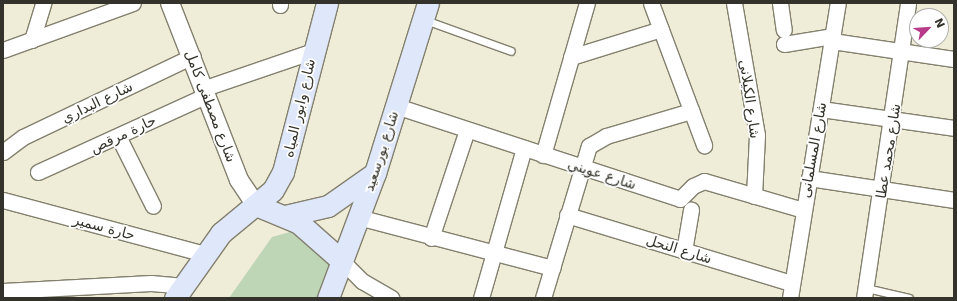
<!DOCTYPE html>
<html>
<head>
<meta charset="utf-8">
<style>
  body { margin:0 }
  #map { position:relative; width:957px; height:301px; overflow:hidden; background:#efecd8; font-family:"DejaVu Sans",Cairo,sans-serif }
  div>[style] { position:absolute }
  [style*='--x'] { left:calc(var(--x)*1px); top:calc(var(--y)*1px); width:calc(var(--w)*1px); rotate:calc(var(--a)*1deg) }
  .green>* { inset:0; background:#bed5b6 }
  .roads { filter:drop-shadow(1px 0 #83806e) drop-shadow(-1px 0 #83806e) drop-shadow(0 1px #83806e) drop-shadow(0 -1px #83806e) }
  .service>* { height:7px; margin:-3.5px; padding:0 3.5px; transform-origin:3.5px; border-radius:3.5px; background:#fff }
  .minor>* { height:15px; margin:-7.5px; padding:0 7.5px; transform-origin:7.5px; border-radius:7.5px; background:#fff }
  .tertiary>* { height:18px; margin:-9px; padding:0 9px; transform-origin:9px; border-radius:9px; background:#fff }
  .secondary>* { height:21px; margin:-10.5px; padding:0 10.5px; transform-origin:10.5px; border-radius:10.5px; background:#dfe7fa }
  span { translate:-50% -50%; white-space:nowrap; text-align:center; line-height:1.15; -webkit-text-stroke:3.5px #fff; paint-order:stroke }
  .street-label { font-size:14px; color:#34332b }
  .frame { position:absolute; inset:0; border:4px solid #34332b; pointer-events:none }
  .north { position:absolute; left:909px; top:8px; width:40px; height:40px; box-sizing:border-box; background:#fff; border:1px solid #aeadaa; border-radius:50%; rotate:65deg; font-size:11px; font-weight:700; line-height:16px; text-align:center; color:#34332b }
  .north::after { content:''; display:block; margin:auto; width:14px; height:18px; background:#b83b8a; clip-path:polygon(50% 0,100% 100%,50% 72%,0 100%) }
</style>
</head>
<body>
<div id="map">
  <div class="green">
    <i style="clip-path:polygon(297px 230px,333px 254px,323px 298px,229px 298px,272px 237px)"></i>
  </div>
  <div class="roads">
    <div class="service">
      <i style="--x:425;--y:20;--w:91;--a:19.8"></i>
      <i style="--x:866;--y:288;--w:44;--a:13.1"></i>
    </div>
    <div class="minor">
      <i style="--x:651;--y:3;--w:152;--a:69.5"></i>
      <i style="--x:734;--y:3;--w:134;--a:80.1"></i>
      <i style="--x:757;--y:135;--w:61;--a:92.8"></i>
      <i style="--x:780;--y:3;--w:27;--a:82"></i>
      <i style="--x:280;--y:5;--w:2;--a:-90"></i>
      <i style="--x:32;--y:40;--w:39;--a:-73"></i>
      <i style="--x:832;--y:41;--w:123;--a:8.4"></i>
      <i style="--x:784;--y:44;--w:50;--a:-9.3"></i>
      <i style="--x:3;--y:50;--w:138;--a:-19.9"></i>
      <i style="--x:571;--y:57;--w:94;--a:-17.3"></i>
      <i style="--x:205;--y:88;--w:114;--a:-18.9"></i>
      <i style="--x:396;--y:106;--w:299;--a:18.1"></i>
      <i style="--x:680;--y:199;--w:18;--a:-45"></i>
      <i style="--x:693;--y:186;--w:12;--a:-24"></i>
      <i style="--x:704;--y:181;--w:103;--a:16.3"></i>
      <i style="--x:821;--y:109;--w:134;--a:8.1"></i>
      <i style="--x:118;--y:136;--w:78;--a:63.4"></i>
      <i style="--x:3;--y:152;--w:25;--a:-37"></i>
      <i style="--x:23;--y:137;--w:188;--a:-25.5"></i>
      <i style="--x:543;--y:155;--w:158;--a:-73.9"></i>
      <i style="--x:38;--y:172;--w:186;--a:-24.5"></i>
      <i style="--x:809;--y:178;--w:147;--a:8.6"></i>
      <i style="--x:3;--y:200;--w:209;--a:15"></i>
      <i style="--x:567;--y:215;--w:234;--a:16.9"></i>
      <i style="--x:358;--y:217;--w:201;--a:14.7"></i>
      <i style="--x:431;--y:238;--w:114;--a:-71.6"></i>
      <i style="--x:684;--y:251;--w:42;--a:-80.3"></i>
      <i style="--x:341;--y:260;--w:30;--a:45"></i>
      <i style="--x:362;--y:281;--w:34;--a:30"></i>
      <i style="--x:3;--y:291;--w:148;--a:-3.1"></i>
      <i style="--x:151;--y:283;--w:33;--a:5"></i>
      <i style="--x:481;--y:298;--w:156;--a:-74"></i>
      <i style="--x:543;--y:298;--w:159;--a:-73.2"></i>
      <i style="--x:589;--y:146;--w:20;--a:-30"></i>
      <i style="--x:606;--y:136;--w:89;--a:-16.4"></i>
      <i style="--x:790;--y:298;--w:299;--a:-80.8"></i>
      <i style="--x:864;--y:298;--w:298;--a:-81.5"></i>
    </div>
    <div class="tertiary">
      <i style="--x:170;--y:3;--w:190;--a:68.7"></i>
      <i style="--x:239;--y:180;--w:30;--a:56"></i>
    </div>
    <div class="secondary">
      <i style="--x:256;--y:205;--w:47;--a:22.7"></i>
      <i style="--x:299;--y:223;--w:56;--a:41.4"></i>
      <i style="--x:285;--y:216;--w:44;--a:-13.1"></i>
      <i style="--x:328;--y:206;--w:57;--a:-35.1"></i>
      <i style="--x:175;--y:298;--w:80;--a:-54.7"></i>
      <i style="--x:221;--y:233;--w:67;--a:-39.6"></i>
      <i style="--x:273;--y:190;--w:21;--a:-61"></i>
      <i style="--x:283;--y:172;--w:175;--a:-75.4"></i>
      <i style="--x:328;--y:298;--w:134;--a:-69.4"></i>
      <i style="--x:375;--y:173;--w:178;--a:-72.7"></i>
    </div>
  </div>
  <div class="street-label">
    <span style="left:750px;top:99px;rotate:82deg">شارع الكيلانى</span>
    <span style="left:97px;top:102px;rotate:-26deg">شارع البداري</span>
    <span style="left:211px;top:106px;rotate:69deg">شارع مصطفى كامل</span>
    <span style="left:299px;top:108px;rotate:-77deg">شارع وابور المياه</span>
    <span style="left:123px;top:134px;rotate:-25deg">حارة مرقص</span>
    <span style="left:813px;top:150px;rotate:-80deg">شارع المسلمانى</span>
    <span style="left:381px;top:151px;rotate:-72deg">شارع بورسعيد</span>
    <span style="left:888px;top:151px;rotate:-81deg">شارع محمد عطا</span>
    <span style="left:602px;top:174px;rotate:18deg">شارع عويني</span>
    <span style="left:104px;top:227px;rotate:15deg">حارة سمير</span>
    <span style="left:679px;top:249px;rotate:17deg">شارع النحل</span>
  </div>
  <div class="frame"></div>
  <div class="north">N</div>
</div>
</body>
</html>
